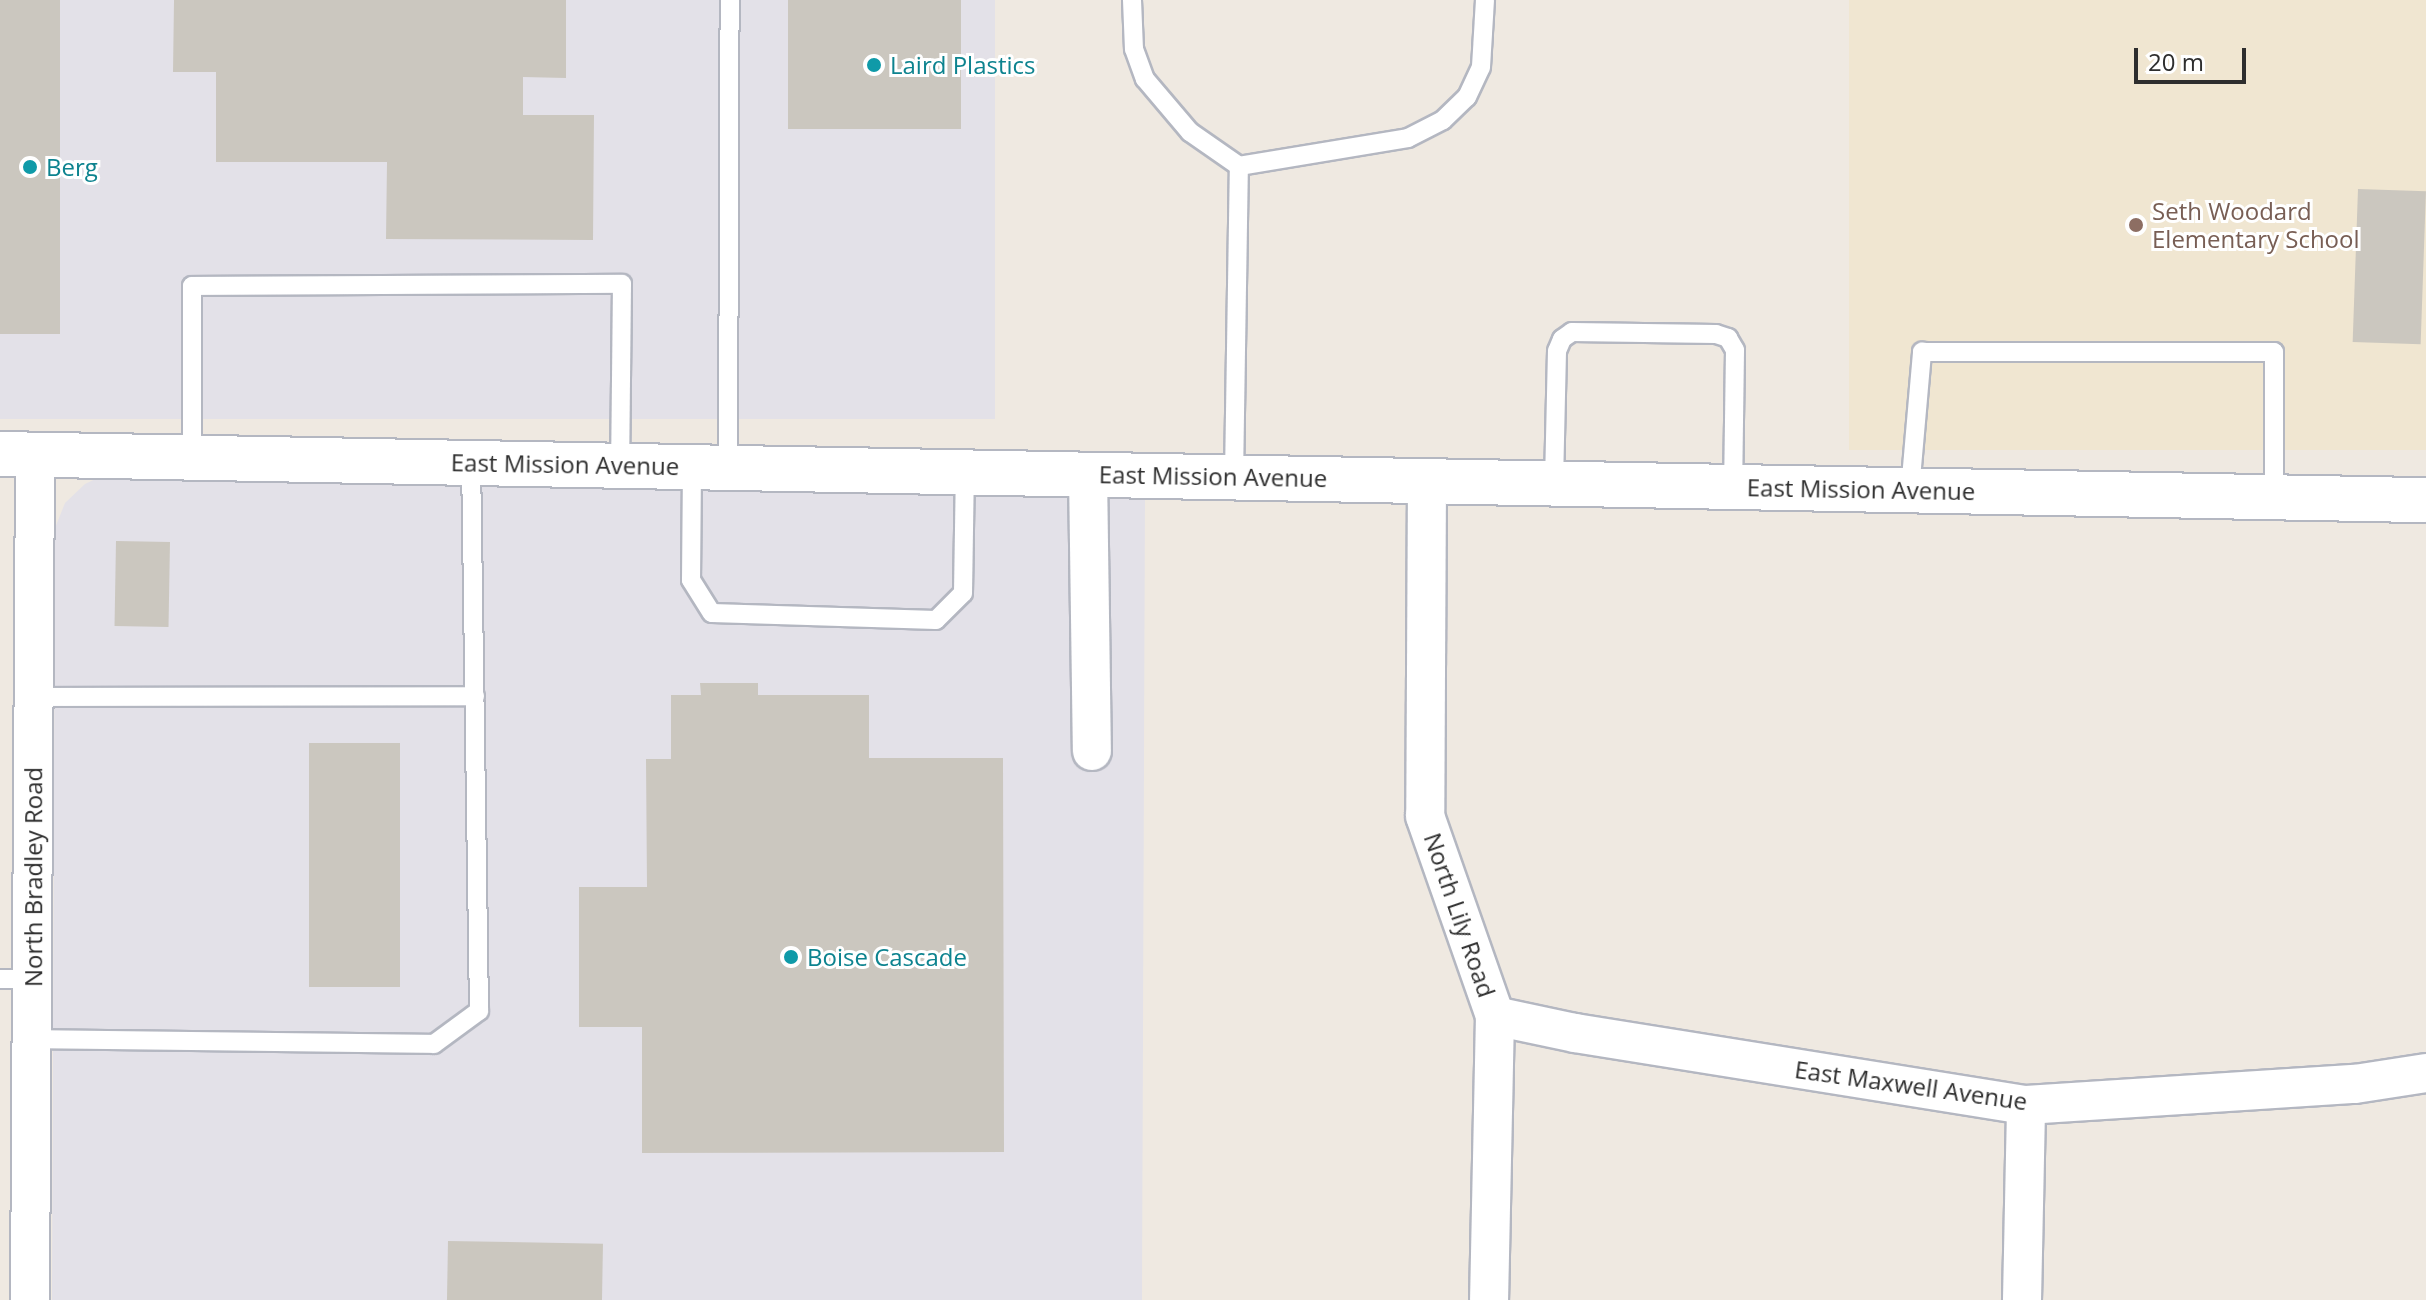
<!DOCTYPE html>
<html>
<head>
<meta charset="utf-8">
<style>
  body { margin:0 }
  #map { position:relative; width:2426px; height:1300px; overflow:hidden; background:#efe9e1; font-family:"Open Sans",sans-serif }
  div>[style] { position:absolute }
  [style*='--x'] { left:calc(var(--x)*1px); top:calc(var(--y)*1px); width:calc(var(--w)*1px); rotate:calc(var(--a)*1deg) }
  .industrial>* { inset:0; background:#e3e1e8; transform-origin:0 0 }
  .education>* { inset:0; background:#f0e6d1; transform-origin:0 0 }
  .building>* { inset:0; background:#cbc7bf; transform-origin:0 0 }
  .roads { filter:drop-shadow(2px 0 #b4b7c1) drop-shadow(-2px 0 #b4b7c1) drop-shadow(0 2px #b4b7c1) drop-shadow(0 -2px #b4b7c1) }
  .service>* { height:18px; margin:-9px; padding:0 9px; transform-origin:9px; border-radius:9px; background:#fff }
  .minor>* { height:38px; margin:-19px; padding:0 19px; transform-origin:19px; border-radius:19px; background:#fff }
  .tertiary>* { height:44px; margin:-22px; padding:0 22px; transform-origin:22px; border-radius:22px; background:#fff }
  .dots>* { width:22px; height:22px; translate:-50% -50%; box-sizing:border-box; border:4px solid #fff; border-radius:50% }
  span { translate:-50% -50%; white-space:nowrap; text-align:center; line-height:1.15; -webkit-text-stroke:6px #fff; paint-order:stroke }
  .culture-label { font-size:24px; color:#0d838f }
  .left { translate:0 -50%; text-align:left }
  .education-label { font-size:24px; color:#785e54 }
  .street-label { font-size:24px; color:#2e2e2e }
  .scale { position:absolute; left:2134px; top:48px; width:112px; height:36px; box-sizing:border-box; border:4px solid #2e2e2e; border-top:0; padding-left:10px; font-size:24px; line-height:28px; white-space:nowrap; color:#2e2e2e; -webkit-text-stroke:6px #fff; paint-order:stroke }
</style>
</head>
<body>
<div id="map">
  <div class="industrial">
    <i style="left:0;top:0;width:995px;height:419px"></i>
    <i style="clip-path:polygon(110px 472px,1145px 486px,1142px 1300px,52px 1300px,55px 528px,65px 503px,85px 484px)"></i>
  </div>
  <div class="education">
    <i style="left:1849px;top:0;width:577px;height:450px"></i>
  </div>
  <div class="building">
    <i style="left:0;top:0;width:60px;height:334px"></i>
    <i style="clip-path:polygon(174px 0,566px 0,566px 78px,523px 77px,523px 115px,594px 115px,593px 240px,386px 239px,387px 162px,216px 162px,216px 72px,173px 72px)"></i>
    <i style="left:788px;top:0;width:173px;height:129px"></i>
    <i style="left:2358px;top:189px;width:68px;height:153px;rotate:2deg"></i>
    <i style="left:116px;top:541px;width:54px;height:85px;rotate:1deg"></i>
    <i style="clip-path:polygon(700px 683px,758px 683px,758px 695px,869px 695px,869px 758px,1003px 758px,1004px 1152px,642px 1153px,642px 1027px,579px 1027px,579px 887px,647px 887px,646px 759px,671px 759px,671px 695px,701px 695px)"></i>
    <i style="left:400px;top:743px;width:244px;height:91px;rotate:90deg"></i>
    <i style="left:448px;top:1241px;width:155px;height:59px;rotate:1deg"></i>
  </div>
  <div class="roads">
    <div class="service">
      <i style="--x:1132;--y:0;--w:49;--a:87.7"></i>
      <i style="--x:1134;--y:49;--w:32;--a:70"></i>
      <i style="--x:1145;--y:79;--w:70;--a:49.7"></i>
      <i style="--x:1190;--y:132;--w:60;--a:34.8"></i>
      <i style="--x:1239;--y:166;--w:171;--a:-9.4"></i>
      <i style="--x:1408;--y:138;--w:39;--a:-27"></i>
      <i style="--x:1443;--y:120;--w:33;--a:-44"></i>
      <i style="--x:1467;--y:97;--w:33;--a:-65"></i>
      <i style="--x:1481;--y:67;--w:67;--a:-86.6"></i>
      <i style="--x:192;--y:457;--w:171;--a:-90"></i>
      <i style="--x:192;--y:286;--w:430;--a:-0.3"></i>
      <i style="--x:622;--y:284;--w:181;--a:90.6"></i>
      <i style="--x:692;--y:467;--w:113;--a:90.5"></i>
      <i style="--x:691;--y:580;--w:39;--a:58"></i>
      <i style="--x:712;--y:613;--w:224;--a:1.8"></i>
      <i style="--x:936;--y:620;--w:38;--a:-45"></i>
      <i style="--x:963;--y:593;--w:121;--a:-89.1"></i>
      <i style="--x:728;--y:467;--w:467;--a:-89.8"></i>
      <i style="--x:1234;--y:477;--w:311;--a:-89.1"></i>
      <i style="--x:1554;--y:483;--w:132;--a:-88.7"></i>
      <i style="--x:1557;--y:351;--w:13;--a:-67"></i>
      <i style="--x:1562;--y:339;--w:12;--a:-35"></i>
      <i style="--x:1572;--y:332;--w:144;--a:0.8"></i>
      <i style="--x:1716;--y:334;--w:13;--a:18"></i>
      <i style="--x:1728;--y:338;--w:14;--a:60"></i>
      <i style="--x:1735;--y:350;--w:137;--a:90.8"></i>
      <i style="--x:1910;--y:490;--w:139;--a:-85"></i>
      <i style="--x:1922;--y:352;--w:352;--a:0"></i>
      <i style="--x:2274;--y:352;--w:145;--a:90"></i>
      <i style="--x:34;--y:697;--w:441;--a:-0.1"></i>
      <i style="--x:0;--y:979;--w:32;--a:0"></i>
      <i style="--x:32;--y:1039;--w:402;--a:0.7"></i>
      <i style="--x:434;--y:1044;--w:56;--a:-36.3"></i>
      <i style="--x:479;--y:1011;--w:549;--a:-90.83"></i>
    </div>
    <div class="minor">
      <i style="--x:1088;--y:473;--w:278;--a:89.2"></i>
      <i style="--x:1427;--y:481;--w:335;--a:90.3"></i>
      <i style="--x:1425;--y:816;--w:212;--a:70.7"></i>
      <i style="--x:1495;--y:1016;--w:284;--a:91.2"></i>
      <i style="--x:1495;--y:1016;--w:82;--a:12"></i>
      <i style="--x:1575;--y:1033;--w:457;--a:9.1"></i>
      <i style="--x:2026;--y:1105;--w:330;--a:-3.7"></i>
      <i style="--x:2355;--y:1084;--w:72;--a:-8.8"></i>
      <i style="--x:30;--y:1300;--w:846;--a:-89.66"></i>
      <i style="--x:2022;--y:1300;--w:195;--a:-88.8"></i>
    </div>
    <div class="tertiary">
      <i style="--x:0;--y:454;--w:2426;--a:1.09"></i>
    </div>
  </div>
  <div class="dots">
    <i style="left:874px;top:65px;background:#0f9aa8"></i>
    <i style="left:30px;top:167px;background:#0f9aa8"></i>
    <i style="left:2136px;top:225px;background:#8d6e63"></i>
    <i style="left:791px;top:957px;background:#0f9aa8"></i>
  </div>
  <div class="culture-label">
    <span class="left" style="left:890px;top:65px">Laird Plastics</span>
    <span class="left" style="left:46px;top:167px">Berg</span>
    <span class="left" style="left:807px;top:957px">Boise Cascade</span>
  </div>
  <div class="education-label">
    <span class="left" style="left:2152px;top:225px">Seth Woodard<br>Elementary School</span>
  </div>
  <div class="street-label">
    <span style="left:565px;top:464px;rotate:1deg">East Mission Avenue</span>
    <span style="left:1213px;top:476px;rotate:1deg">East Mission Avenue</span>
    <span style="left:1861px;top:489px;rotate:1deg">East Mission Avenue</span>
    <span style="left:33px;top:877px;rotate:-90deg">North Bradley Road</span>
    <span style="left:1460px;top:915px;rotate:71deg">North Lily Road</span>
    <span style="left:1911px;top:1085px;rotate:8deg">East Maxwell Avenue</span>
  </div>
  <div class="scale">20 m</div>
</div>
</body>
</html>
